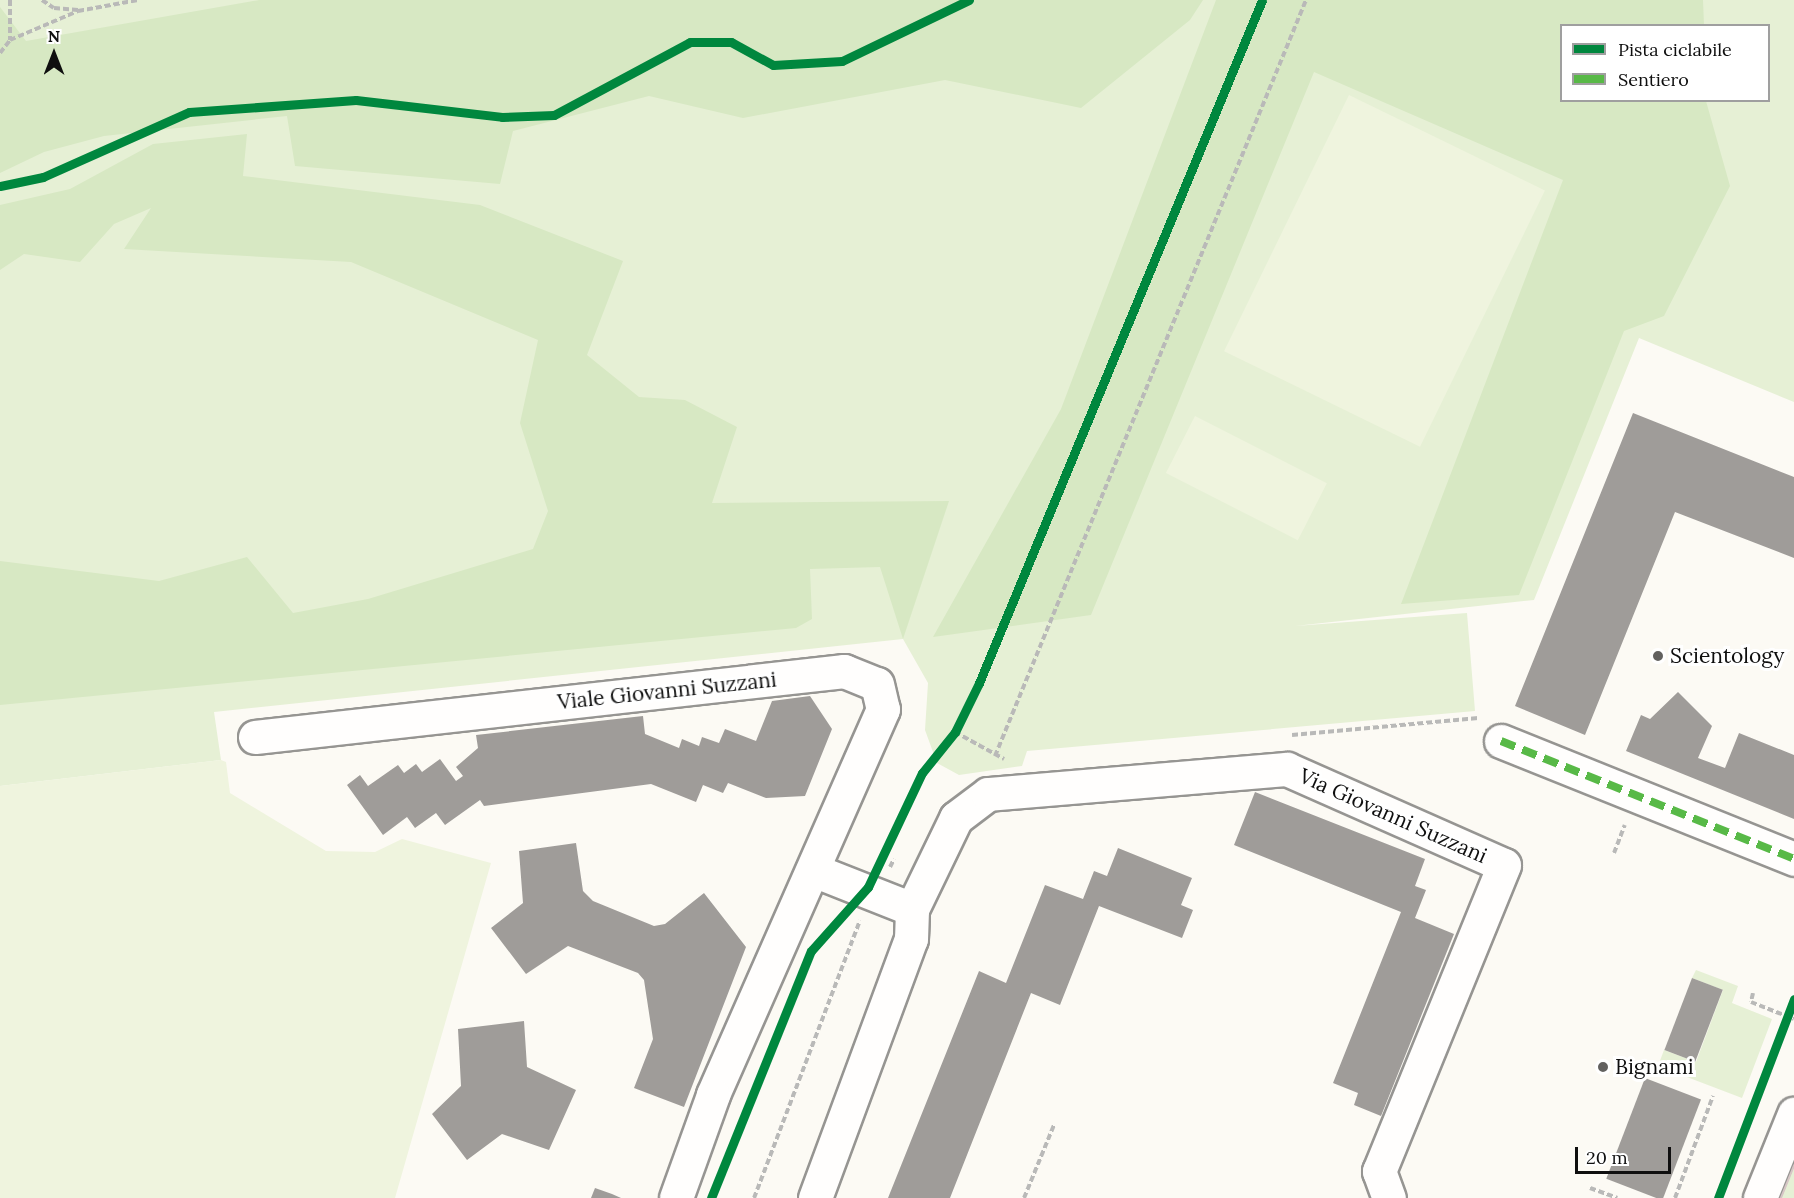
<!DOCTYPE html>
<html>
<head>
<meta charset="utf-8">
<style>
  body { margin:0 }
  #map { position:relative; width:1794px; height:1198px; overflow:hidden; background:#fcfaf4; font-family:Lora,serif }
  div>[style] { position:absolute }
  [style*='--x'] { left:calc(var(--x)*1px); top:calc(var(--y)*1px); width:calc(var(--w)*1px); rotate:calc(var(--a)*1deg) }
  .green>* { inset:0; background:#e6f0d5 }
  .forest>* { inset:0; background:#d7e8c3 }
  .pitch>* { inset:0; background:#eff4de; transform-origin:0 0 }
  .building>* { inset:0; background:#9f9c99; transform-origin:0 0 }
  .path>* { height:4px; margin-top:-2px; transform-origin:0; background:repeating-linear-gradient(90deg,#b9b9b8 0 6px,transparent 0 9px) }
  .roads { filter:drop-shadow(2px 0 #969592) drop-shadow(-2px 0 #969592) drop-shadow(0 2px #969592) drop-shadow(0 -2px #969592) }
  .minor>* { height:33px; margin:-16.5px; padding:0 16.5px; transform-origin:16.5px; border-radius:16.5px; background:#fffefd }
  .tram>* { height:1.5px; margin:-0.75px; padding:0 0.75px; transform-origin:0.75px; border-radius:0.75px; background:#d7c6c6 }
  .quiet>* { height:8px; margin-top:-4px; transform-origin:0; background:repeating-linear-gradient(90deg,#58b947 0 15px,transparent 0 23px) }
  .cycleway>* { height:9px; margin:-4.5px; padding:0 4.5px; transform-origin:4.5px; border-radius:4.5px; background:#00873e }
  .dots>* { width:16px; height:16px; translate:-50% -50%; box-sizing:border-box; border:3px solid #fff; border-radius:50% }
  span { translate:-50% -50%; white-space:nowrap; text-align:center; line-height:1.15; -webkit-text-stroke:6px #fff; paint-order:stroke }
  .poi-label { font-size:21px; color:#0f0f0f }
  .left { translate:0 -50%; text-align:left }
  .street-label { font-size:21px; color:#0f0f0f }
  .legend { position:absolute; left:1560px; top:24px; width:210px; height:78px; box-sizing:border-box; background:#fff; border:2px solid #9f9f9f; margin:0; padding:8px 10px; list-style:none; font-size:18px; color:#0f0f0f }
  .legend li { display:flex; align-items:center; gap:12px; height:30px }
  .legend b { width:30px; border:2px solid #9f9f9f }
  .north { position:absolute; left:24px; top:24px; width:60px; height:60px; -webkit-text-stroke:4px #fff; paint-order:stroke; rotate:0deg; font-size:16px; font-weight:700; line-height:24px; text-align:center; color:#0f0f0f }
  .north::after { content:''; display:block; margin:auto; width:21px; height:27px; background:#0f0f0f; clip-path:polygon(50% 0,100% 100%,50% 72%,0 100%) }
  .scale { position:absolute; left:1575px; top:1147px; width:96px; height:27px; box-sizing:border-box; border:3px solid #0f0f0f; border-top:0; padding-left:8px; font-size:18px; line-height:21px; white-space:nowrap; color:#0f0f0f; -webkit-text-stroke:4px #fff; paint-order:stroke }
</style>
</head>
<body>
<div id="map">
  <div class="green">
    <i style="clip-path:polygon(evenodd,0 0,1794px 0,1794px 402px,1639px 338px,1534px 600px,1295px 626px,1467px 613px,1475px 711px,1027px 751px,1022px 766px,959px 775px,937px 763px,925px 730px,928px 683px,903px 639px,214px 712px,221px 760px,0 786px,0 0,1562px 26px,1768px 26px,1768px 100px,1562px 100px,1562px 26px)"></i>
    <i style="clip-path:polygon(1696px 970px,1738px 986px,1732px 1003px,1772px 1019px,1742px 1098px,1658px 1066px,1664px 1050px,1696px 1062px,1723px 990px,1692px 978px)"></i>
    <i style="clip-path:polygon(1794px 1140px,1794px 1198px,1771px 1198px)"></i>
  </div>
  <div class="forest">
    <i style="clip-path:polygon(259px 0,1203px 0,1190px 20px,1081px 108px,945px 80px,743px 118px,649px 96px,513px 131px,500px 184px,295px 166px,287px 116px,104px 136px,44px 152px,0 173px,0 7px,26px 41px)"></i>
    <i style="clip-path:polygon(1216px 0,1703px 0,1704px 25px,1562px 26px,1562px 100px,1706px 101px,1730px 186px,1664px 316px,1624px 331px,1519px 595px,1401px 604px,1563px 180px,1314px 72px,1091px 615px,933px 637px,1061px 409px)"></i>
    <i style="clip-path:polygon(247px 134px,243px 176px,480px 205px,623px 261px,587px 355px,639px 397px,685px 400px,737px 427px,712px 503px,949px 501px,903px 639px,880px 567px,810px 569px,812px 619px,796px 628px,0 705px,0 561px,159px 581px,247px 557px,293px 613px,368px 599px,533px 549px,548px 511px,520px 423px,538px 340px,351px 262px,124px 249px,151px 208px,114px 224px,80px 262px,24px 254px,0 270px,0 205px,70px 189px,153px 144px)"></i>
  </div>
  <div class="pitch">
    <i style="left:1349px;top:95px;width:218px;height:285px;rotate:26deg"></i>
    <i style="left:1195px;top:416px;width:148px;height:64px;rotate:27deg"></i>
    <i style="clip-path:polygon(221px 760px,226px 762px,230px 793px,326px 851px,375px 852px,402px 839px,491px 863px,395px 1198px,0 1198px,0 786px)"></i>
  </div>
  <div class="building">
    <i style="clip-path:polygon(1633px 413px,1794px 477px,1794px 558px,1675px 512px,1585px 735px,1515px 706px)"></i>
    <i style="clip-path:polygon(1678px 692px,1712px 726px,1698px 758px,1725px 768px,1739px 733px,1794px 755px,1794px 819px,1626px 751px,1641px 715px,1650px 719px)"></i>
    <i style="clip-path:polygon(810px 696px,832px 729px,805px 796px,766px 798px,728px 783px,723px 793px,703px 785px,696px 802px,651px 784px,484px 806px,480px 800px,445px 825px,436px 813px,415px 828px,407px 817px,383px 835px,347px 785px,360px 775px,368px 786px,398px 765px,404px 773px,416px 764px,422px 772px,440px 759px,456px 781px,463px 776px,456px 767px,478px 748px,476px 735px,643px 716px,645px 734px,679px 748px,682px 739px,699px 746px,702px 737px,719px 743px,725px 729px,756px 741px,772px 701px)"></i>
    <i style="clip-path:polygon(1255px 792px,1425px 859px,1415px 886px,1426px 890px,1415px 918px,1454px 934px,1381px 1116px,1354px 1105px,1358px 1093px,1333px 1083px,1401px 912px,1234px 845px)"></i>
    <i style="clip-path:polygon(576px 843px,583px 891px,593px 901px,654px 926px,665px 924px,704px 893px,746px 947px,684px 1107px,634px 1088px,653px 1039px,644px 980px,638px 973px,568px 946px,526px 974px,491px 928px,523px 903px,519px 851px)"></i>
    <i style="clip-path:polygon(1118px 848px,1192px 878px,1181px 905px,1193px 910px,1182px 938px,1099px 906px,1060px 1005px,1031px 993px,950px 1198px,888px 1198px,979px 971px,1006px 983px,1045px 885px,1083px 899px,1094px 871px,1107px 876px)"></i>
    <i style="left:1692px;top:978px;width:33px;height:77px;rotate:21deg"></i>
    <i style="clip-path:polygon(524px 1021px,527px 1067px,576px 1090px,549px 1150px,502px 1134px,467px 1160px,432px 1114px,461px 1086px,458px 1029px)"></i>
    <i style="left:1645px;top:1078px;width:60px;height:108px;rotate:21deg"></i>
    <i style="clip-path:polygon(595px 1188px,612px 1194px,621px 1198px,591px 1198px)"></i>
  </div>
  <div class="path">
    <i style="--x:10;--y:0;--w:40;--a:90"></i>
    <i style="--x:42;--y:0;--w:14;--a:34"></i>
    <i style="--x:54;--y:8;--w:24;--a:5"></i>
    <i style="--x:0;--y:53;--w:16;--a:-52"></i>
    <i style="--x:10;--y:40;--w:74;--a:-23.1"></i>
    <i style="--x:78;--y:11;--w:61;--a:-10.4"></i>
    <i style="--x:955;--y:732;--w:56;--a:28.9"></i>
    <i style="--x:1292;--y:735;--w:187;--a:-5.2"></i>
    <i style="--x:995;--y:756;--w:817;--a:-67.64"></i>
    <i style="--x:1614;--y:853;--w:30;--a:-69"></i>
    <i style="--x:890;--y:867;--w:9;--a:-63"></i>
    <i style="--x:1753;--y:993;--w:9;--a:103"></i>
    <i style="--x:1751;--y:1002;--w:46;--a:21.6"></i>
    <i style="--x:1590;--y:1188;--w:29;--a:20"></i>
    <i style="--x:754;--y:1198;--w:297;--a:-69.1"></i>
    <i style="--x:1024;--y:1198;--w:79;--a:-67.7"></i>
    <i style="--x:1675;--y:1198;--w:109;--a:-69.6"></i>
  </div>
  <div class="roads">
    <div class="minor">
      <i style="--x:255;--y:737;--w:593;--a:-6.39"></i>
      <i style="--x:844;--y:671;--w:35;--a:22"></i>
      <i style="--x:877;--y:684;--w:26;--a:77"></i>
      <i style="--x:883;--y:709;--w:422;--a:113.8"></i>
      <i style="--x:713;--y:1095;--w:109;--a:109.8"></i>
      <i style="--x:1501;--y:741;--w:316;--a:21.9"></i>
      <i style="--x:813;--y:870;--w:106;--a:21.5"></i>
      <i style="--x:815;--y:1198;--w:276;--a:-69.7"></i>
      <i style="--x:911;--y:939;--w:30;--a:-88"></i>
      <i style="--x:912;--y:909;--w:101;--a:-64.2"></i>
      <i style="--x:956;--y:818;--w:40;--a:-37"></i>
      <i style="--x:988;--y:794;--w:300;--a:-4.8"></i>
      <i style="--x:1287;--y:769;--w:237;--a:23.9"></i>
      <i style="--x:1504;--y:865;--w:331;--a:112.2"></i>
      <i style="--x:1379;--y:1171;--w:29;--a:70"></i>
      <i style="--x:1760;--y:1198;--w:91;--a:-68"></i>
    </div>
  </div>
  <div class="tram">
    <i style="--x:1781;--y:1198;--w:35;--a:-68"></i>
  </div>
  <div class="quiet">
    <i style="--x:1501;--y:741;--w:316;--a:21.9"></i>
  </div>
  <div class="cycleway">
    <i style="--x:0;--y:186;--w:44;--a:-11.8"></i>
    <i style="--x:43;--y:177;--w:160;--a:-24"></i>
    <i style="--x:189;--y:112;--w:167;--a:-4.1"></i>
    <i style="--x:356;--y:100;--w:147;--a:6.6"></i>
    <i style="--x:502;--y:117;--w:52;--a:-2.2"></i>
    <i style="--x:554;--y:115;--w:154;--a:-28.2"></i>
    <i style="--x:690;--y:42;--w:41;--a:0"></i>
    <i style="--x:731;--y:42;--w:48;--a:28.7"></i>
    <i style="--x:773;--y:65;--w:69;--a:-3.3"></i>
    <i style="--x:842;--y:61;--w:141;--a:-25.7"></i>
    <i style="--x:711;--y:1198;--w:266;--a:-68"></i>
    <i style="--x:811;--y:951;--w:86;--a:-48.3"></i>
    <i style="--x:868;--y:887;--w:126;--a:-64.7"></i>
    <i style="--x:922;--y:773;--w:53;--a:-51.2"></i>
    <i style="--x:955;--y:732;--w:55;--a:-63.9"></i>
    <i style="--x:979;--y:683;--w:739;--a:-67.49"></i>
    <i style="--x:1718;--y:1198;--w:213;--a:-69.1"></i>
  </div>
  <div class="dots">
    <i style="left:1658px;top:656px;background:#62615f"></i>
    <i style="left:1603px;top:1067px;background:#62615f"></i>
  </div>
  <div class="poi-label">
    <span class="left" style="left:1670px;top:656px">Scientology</span>
    <span class="left" style="left:1615px;top:1067px">Bignami</span>
  </div>
  <div class="street-label">
    <span style="left:667px;top:691px;rotate:-6deg">Viale Giovanni Suzzani</span>
    <span style="left:1393px;top:816px;rotate:24deg">Via Giovanni Suzzani</span>
  </div>
  <ul class="legend">
  <li><b style="height:8px;background:#00873e"></b>Pista ciclabile</li>
  <li><b style="height:8px;background:#58b947"></b>Sentiero</li>
  </ul>
  <div class="north">N</div>
  <div class="scale">20 m</div>
</div>
</body>
</html>
